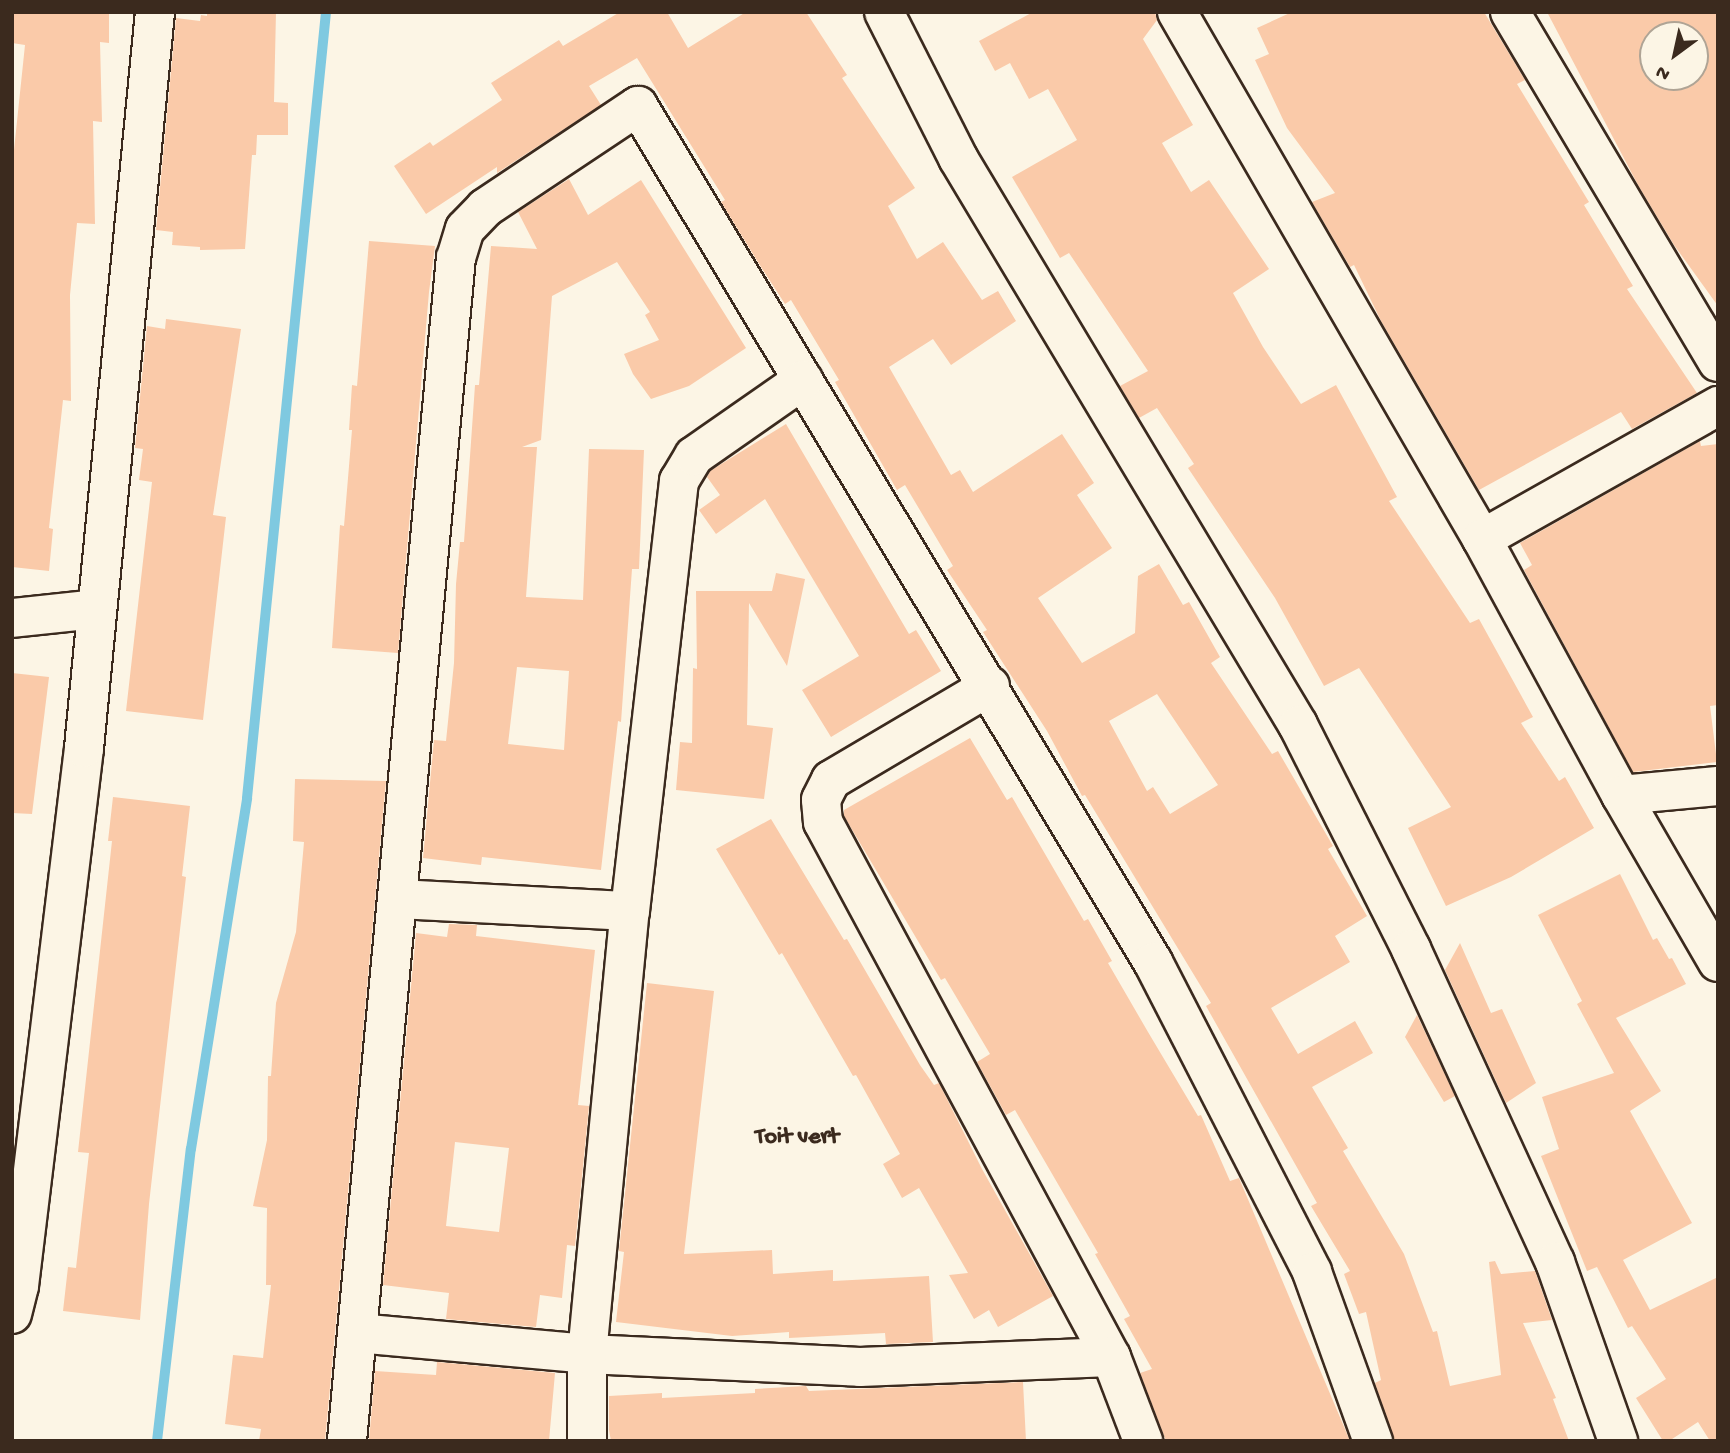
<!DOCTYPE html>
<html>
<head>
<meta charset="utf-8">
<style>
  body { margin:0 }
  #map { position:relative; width:1730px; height:1453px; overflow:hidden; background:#fcf5e5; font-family:"Gochi Hand",sans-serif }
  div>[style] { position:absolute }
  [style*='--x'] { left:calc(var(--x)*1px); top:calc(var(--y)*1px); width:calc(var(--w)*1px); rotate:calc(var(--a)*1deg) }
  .stream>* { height:10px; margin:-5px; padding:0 5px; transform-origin:5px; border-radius:5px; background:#7fc9e0 }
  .building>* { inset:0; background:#facaa9 }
  .roads { filter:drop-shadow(2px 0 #3b2a1e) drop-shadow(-2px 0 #3b2a1e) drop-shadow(0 2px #3b2a1e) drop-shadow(0 -2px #3b2a1e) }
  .minor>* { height:38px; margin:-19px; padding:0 19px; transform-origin:19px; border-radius:19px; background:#fcf5e5 }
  span { translate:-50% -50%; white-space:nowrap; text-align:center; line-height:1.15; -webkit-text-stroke:5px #fcf5e5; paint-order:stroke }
  .neighbourhood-label { font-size:24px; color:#3b2a1e; font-weight:700 }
  .frame { position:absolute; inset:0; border:14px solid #3b2a1e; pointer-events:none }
  .north { position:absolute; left:1639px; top:21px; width:70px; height:70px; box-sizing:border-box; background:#fcf5e5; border:2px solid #afa495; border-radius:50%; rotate:213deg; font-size:19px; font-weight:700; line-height:28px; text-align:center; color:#3b2a1e }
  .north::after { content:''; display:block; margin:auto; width:24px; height:32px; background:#3b2a1e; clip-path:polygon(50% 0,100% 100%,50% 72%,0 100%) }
</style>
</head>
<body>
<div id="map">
  <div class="stream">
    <i style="--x:157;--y:1441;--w:294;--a:-83.4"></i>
    <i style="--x:191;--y:1149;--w:355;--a:-80.9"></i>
    <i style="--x:247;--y:798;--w:790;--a:-84.26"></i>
  </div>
  <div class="building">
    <i style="clip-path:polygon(12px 12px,109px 12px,109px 43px,100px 42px,102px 122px,93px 121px,95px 224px,77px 223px,70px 295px,71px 401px,63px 400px,49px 528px,53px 529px,49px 571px,12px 567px,12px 169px,25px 45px,12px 43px)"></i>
    <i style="clip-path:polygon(207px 12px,276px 12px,274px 102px,288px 103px,288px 135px,257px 135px,256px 155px,252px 155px,245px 249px,200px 250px,200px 247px,172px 245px,173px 232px,156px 230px,176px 18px,200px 21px,201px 15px,207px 16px)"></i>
    <i style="clip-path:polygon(evenodd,620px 12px,667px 12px,688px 48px,746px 12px,806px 12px,847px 75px,842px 78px,915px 188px,888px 206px,917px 259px,943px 242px,982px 300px,998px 291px,1016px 321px,951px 365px,933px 339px,889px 367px,951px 475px,960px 470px,973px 492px,1062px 434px,1094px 483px,1077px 495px,1112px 548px,1038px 598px,1082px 663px,1135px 633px,1138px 576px,1159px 564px,1183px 605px,1189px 602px,1220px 657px,1211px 663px,1272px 754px,1278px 751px,1333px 846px,1328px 849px,1367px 916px,1335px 936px,1350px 962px,1271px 1008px,1298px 1054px,1355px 1021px,1373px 1053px,1312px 1087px,1348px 1148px,1343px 1151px,1404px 1254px,1433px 1332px,1437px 1331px,1450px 1386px,1501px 1375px,1489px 1262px,1495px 1261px,1501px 1274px,1535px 1271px,1552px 1320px,1523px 1323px,1556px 1398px,1553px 1399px,1569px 1441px,1394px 1441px,1375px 1383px,1381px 1380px,1366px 1312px,1359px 1314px,1344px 1274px,1350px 1271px,1311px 1206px,1317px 1203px,1206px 1006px,1211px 1003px,1085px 795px,1082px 796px,1047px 731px,983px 632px,987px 630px,947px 570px,953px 566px,905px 485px,897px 490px,835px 382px,839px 380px,791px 300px,785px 304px,761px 267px,721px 202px,725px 200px,637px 58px,589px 86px,601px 105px,497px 173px,497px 167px,426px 214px,394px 166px,430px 142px,433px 146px,502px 100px,491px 83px,559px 40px,563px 46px,620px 12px,1157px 694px,1218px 785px,1170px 814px,1153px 787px,1147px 791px,1109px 721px,1157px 694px)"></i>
    <i style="clip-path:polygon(1033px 12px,1155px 12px,1157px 20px,1143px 39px,1193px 125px,1162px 143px,1191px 192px,1209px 180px,1269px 269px,1233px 293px,1263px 347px,1301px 404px,1336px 385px,1397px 497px,1389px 501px,1470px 623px,1479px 619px,1533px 717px,1521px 723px,1559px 781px,1565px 777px,1594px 828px,1511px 877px,1446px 906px,1408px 828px,1451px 807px,1359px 668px,1324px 686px,1275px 598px,1188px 468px,1194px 464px,1157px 408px,1139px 418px,1120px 386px,1148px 371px,1069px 253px,1060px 258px,1012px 177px,1077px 140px,1048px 89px,1029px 99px,1010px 63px,995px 71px,979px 41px)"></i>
    <i style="clip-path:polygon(1292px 12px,1484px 12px,1525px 80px,1517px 84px,1589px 202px,1584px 205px,1633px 286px,1627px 289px,1697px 393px,1632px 429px,1621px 412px,1479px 490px,1381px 321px,1354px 265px,1350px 267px,1312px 202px,1335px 193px,1287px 128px,1255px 60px,1269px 54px,1257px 28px)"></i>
    <i style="clip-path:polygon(evenodd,1547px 12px,1718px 12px,1718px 306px,1674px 245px,1638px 185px,1547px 12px,1653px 35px,1695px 35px,1695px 77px,1653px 77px,1653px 35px)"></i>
    <i style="clip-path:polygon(evenodd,569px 179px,588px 215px,641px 180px,746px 348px,689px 386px,651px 399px,633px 374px,624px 354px,659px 340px,645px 315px,650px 312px,617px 262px,552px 296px,541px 440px,522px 447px,537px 447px,526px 597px,583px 600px,589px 449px,644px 450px,639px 569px,632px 569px,621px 722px,618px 721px,601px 870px,482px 857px,481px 865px,423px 858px,434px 740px,446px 741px,454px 663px,456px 584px,460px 542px,464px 542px,475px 385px,479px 385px,491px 246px,537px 249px,518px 212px,569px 179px,517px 667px,569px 671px,564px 750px,508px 744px,517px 667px)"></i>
    <i style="clip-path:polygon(369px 241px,435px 246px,429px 292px,398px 653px,332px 648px,340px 525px,344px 526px,352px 430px,349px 430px,352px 385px,357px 386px)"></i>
    <i style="clip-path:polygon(166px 319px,241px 329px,213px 515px,226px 517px,203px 720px,126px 711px,152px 482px,139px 480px,143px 449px,135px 448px,147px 326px,165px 329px)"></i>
    <i style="clip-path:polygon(786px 424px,909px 634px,916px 630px,941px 671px,831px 737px,802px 690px,859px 656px,765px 499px,716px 534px,699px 510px,720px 495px,707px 477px,710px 471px)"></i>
    <i style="clip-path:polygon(1700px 441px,1701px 446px,1718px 444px,1718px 705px,1710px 706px,1717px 762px,1633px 772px,1524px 570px,1532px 565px,1520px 543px)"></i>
    <i style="clip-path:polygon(776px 573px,805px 579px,787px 666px,749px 603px,747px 725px,773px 728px,764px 799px,676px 790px,680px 742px,692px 743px,693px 668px,697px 669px,696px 591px,772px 591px)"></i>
    <i style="clip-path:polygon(12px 673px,49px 677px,32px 814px,12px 813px)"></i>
    <i style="clip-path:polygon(970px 738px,1007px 800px,1012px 797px,1084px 921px,1088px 919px,1112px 961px,1108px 963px,1148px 1032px,1198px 1116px,1201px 1115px,1230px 1181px,1239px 1178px,1350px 1441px,1166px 1441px,1140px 1373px,1152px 1369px,1124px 1319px,1130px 1316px,1095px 1254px,1098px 1253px,1015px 1110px,1006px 1115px,977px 1062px,990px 1054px,945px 978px,941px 980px,844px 816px,844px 810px)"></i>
    <i style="clip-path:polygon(295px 779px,386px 781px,325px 1441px,259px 1441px,261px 1429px,225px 1424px,233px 1355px,263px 1358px,271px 1285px,266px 1285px,267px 1208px,253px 1206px,267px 1140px,268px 1076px,271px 1076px,276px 1003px,296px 932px,304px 842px,293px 841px)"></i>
    <i style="clip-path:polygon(113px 797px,190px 806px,182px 876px,186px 877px,149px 1204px,140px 1320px,63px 1311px,68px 1267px,76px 1268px,89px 1153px,78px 1152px,112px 841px,108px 841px)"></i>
    <i style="clip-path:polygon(771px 819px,844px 940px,847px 939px,920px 1065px,934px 1085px,939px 1083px,982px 1169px,1053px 1296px,998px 1327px,989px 1310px,974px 1319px,949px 1275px,968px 1273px,919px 1188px,902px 1198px,883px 1164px,900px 1154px,856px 1075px,853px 1076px,782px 953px,779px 955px,716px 849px)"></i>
    <i style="clip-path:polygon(1620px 874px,1653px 940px,1657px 938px,1669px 959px,1672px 958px,1686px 984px,1616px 1018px,1661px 1091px,1630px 1111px,1692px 1223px,1623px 1260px,1650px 1310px,1718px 1277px,1718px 1441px,1710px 1441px,1698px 1422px,1669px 1441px,1663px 1441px,1636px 1398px,1666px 1379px,1632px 1326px,1628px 1328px,1597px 1267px,1587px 1271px,1541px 1156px,1559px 1149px,1542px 1097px,1614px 1073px,1577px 1004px,1582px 1001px,1538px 915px)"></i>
    <i style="clip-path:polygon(evenodd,449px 924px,477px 925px,476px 936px,595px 950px,578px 1105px,589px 1106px,575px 1246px,567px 1245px,562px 1298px,540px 1295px,536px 1327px,446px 1319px,449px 1293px,383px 1285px,416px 933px,447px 937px,449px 924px,455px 1142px,509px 1148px,499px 1232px,446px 1226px,455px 1142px)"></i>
    <i style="clip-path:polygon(1460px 943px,1491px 1013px,1502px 1009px,1536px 1083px,1506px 1103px,1445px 970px)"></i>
    <i style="clip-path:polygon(647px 983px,714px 991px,684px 1254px,772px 1250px,773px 1274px,833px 1270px,833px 1281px,929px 1276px,933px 1342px,886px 1344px,885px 1333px,789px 1338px,789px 1332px,732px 1336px,616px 1322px,624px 1252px,619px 1251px)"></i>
    <i style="clip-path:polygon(1417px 1015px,1455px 1096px,1444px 1102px,1405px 1037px)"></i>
    <i style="clip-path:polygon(437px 1362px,555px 1373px,549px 1441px,369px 1441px,375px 1371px,436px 1375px)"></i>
    <i style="clip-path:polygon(1023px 1382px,1026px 1441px,611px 1441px,609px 1430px,609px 1396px,662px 1393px,662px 1398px,755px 1393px,755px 1389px,806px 1386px,809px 1391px)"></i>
  </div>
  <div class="roads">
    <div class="minor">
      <i style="--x:884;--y:12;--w:164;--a:63.1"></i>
      <i style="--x:958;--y:158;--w:661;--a:59.05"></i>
      <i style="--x:1298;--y:725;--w:251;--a:63.2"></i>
      <i style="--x:1411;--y:949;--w:345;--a:65.3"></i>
      <i style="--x:1555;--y:1262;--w:190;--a:70.6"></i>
      <i style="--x:1177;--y:12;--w:609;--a:59.94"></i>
      <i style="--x:1482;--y:539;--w:291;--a:61.5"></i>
      <i style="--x:1621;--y:795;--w:193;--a:59.9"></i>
      <i style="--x:1510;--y:12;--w:407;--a:59.3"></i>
      <i style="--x:1482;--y:539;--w:271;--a:-29.4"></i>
      <i style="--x:12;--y:618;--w:84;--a:-6.1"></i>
      <i style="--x:990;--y:686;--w:185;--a:149.4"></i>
      <i style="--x:831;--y:780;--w:22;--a:117"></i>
      <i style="--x:821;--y:800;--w:22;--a:85"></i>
      <i style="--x:823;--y:822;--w:608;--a:61.71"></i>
      <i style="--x:1111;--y:1357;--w:90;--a:69.1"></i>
      <i style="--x:1621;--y:795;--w:97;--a:-5.3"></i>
      <i style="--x:398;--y:899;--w:232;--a:3"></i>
      <i style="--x:12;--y:1314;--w:29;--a:-76"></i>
      <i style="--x:19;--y:1286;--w:542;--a:-83.11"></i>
      <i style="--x:84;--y:748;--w:739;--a:-84.49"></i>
      <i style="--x:357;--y:1333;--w:231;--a:5.2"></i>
      <i style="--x:587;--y:1354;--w:273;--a:2.7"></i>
      <i style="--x:860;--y:1367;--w:251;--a:-2.3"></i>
      <i style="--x:347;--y:1441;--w:1188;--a:-84.74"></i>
      <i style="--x:456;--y:258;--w:30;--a:-73"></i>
      <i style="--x:465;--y:229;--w:29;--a:-46"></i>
      <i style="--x:485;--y:208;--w:184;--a:-33.7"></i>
      <i style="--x:638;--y:106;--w:999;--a:58.97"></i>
      <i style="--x:1153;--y:962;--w:348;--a:62.8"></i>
      <i style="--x:1312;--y:1272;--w:180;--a:70.2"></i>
      <i style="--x:587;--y:1441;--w:87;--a:-90"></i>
      <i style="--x:587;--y:1354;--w:445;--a:-84.5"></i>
      <i style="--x:630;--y:911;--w:433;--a:-83.5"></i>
      <i style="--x:679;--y:481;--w:29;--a:-59"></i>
      <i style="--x:694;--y:456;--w:133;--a:-34.9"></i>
    </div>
  </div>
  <div class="neighbourhood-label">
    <span style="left:797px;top:1138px">Toit vert</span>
  </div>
  <div class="frame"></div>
  <div class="north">N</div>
</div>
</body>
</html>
